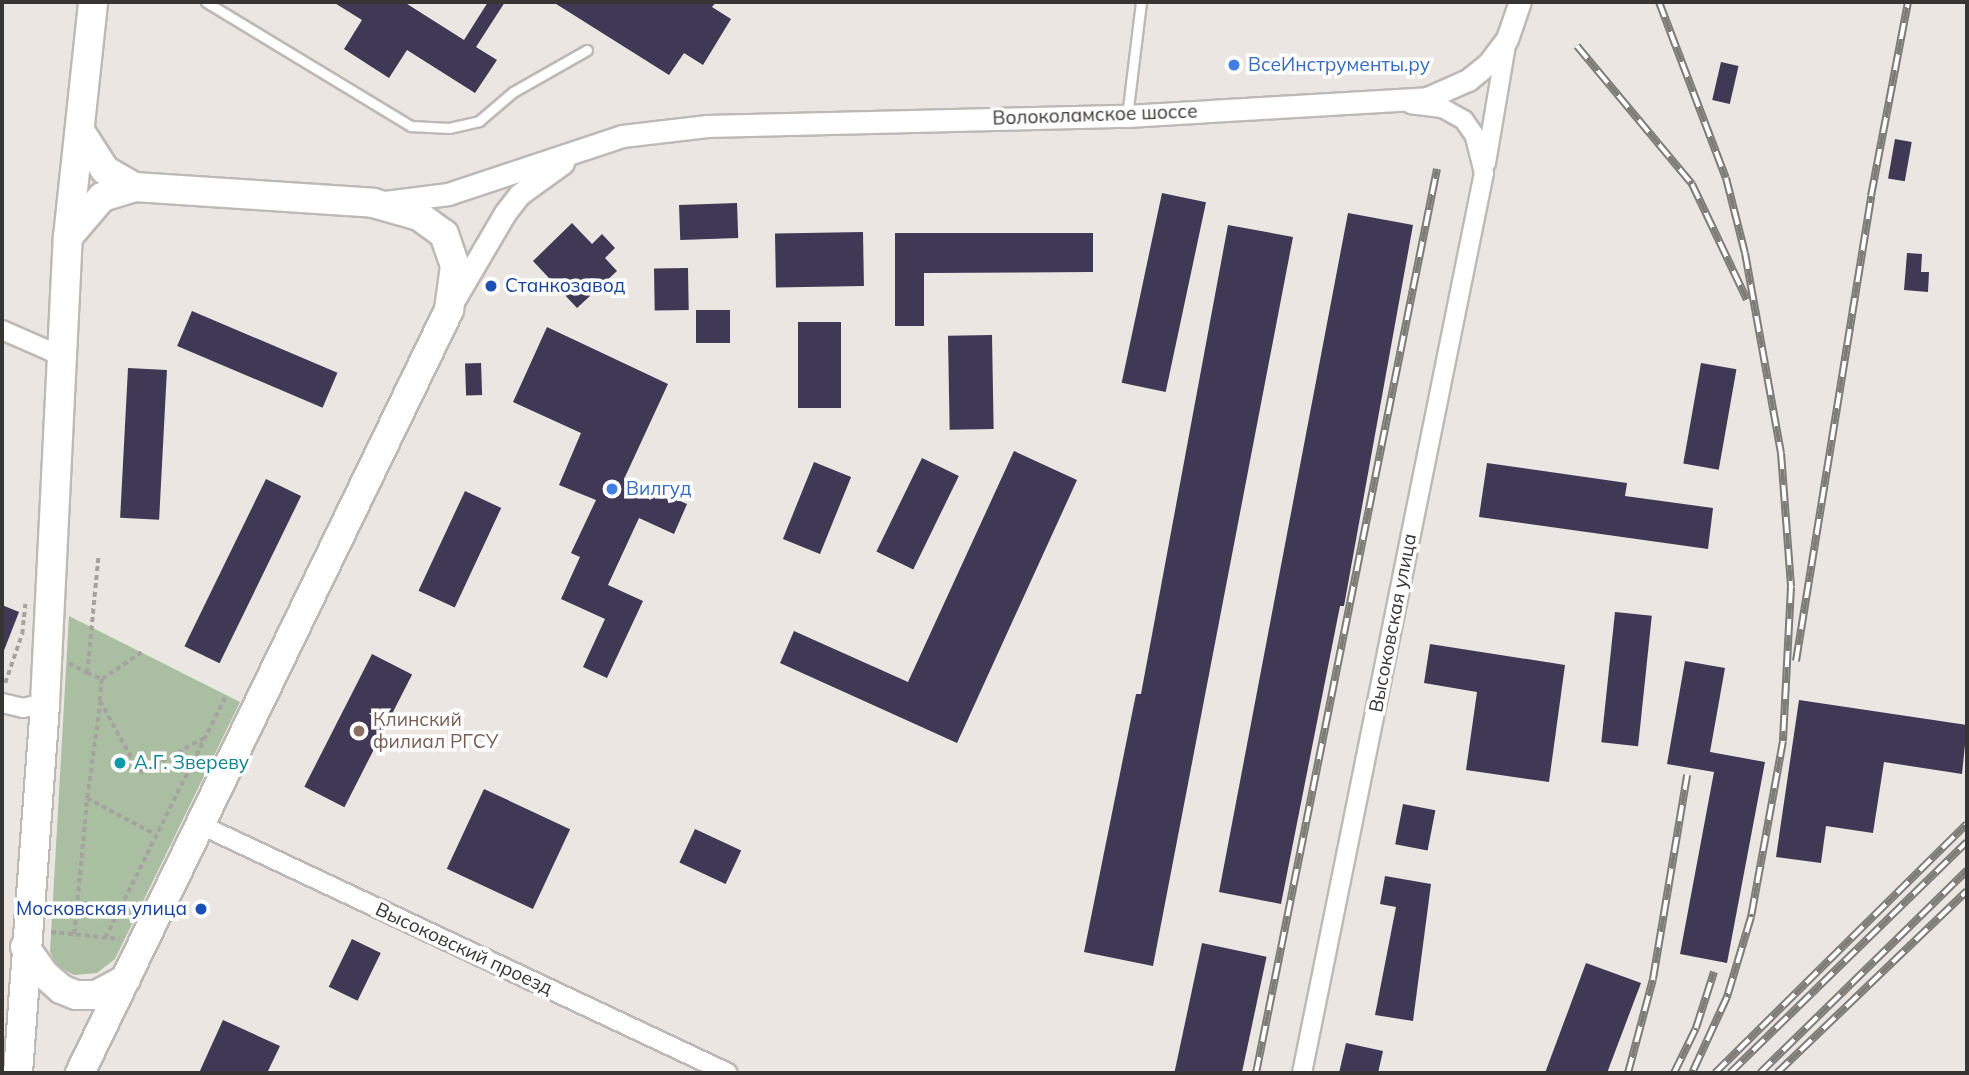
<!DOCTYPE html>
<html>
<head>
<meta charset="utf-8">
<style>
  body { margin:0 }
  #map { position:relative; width:1969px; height:1075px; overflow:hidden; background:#ebe6e1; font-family:Mulish,sans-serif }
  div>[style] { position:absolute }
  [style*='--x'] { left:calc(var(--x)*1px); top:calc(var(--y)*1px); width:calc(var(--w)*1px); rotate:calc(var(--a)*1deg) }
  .green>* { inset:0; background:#aabfa2 }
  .forest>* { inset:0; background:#aac1a1 }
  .building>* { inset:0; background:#403855; transform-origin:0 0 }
  .path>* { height:3.5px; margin-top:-1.75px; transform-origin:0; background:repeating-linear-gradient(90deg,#a6a29f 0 5px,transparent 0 8.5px) }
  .roads { filter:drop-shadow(2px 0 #beb9b4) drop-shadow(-2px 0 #beb9b4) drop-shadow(0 2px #beb9b4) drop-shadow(0 -2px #beb9b4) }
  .service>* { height:9px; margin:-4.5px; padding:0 4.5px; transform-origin:4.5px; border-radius:4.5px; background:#fff }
  .minor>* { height:18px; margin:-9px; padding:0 9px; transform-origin:9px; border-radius:9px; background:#fff }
  .tertiary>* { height:21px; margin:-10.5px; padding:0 10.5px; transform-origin:10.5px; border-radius:10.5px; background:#fff }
  .trunk>* { height:28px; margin:-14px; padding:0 14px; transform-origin:14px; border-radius:14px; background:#fff }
  .rail>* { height:8px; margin-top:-4px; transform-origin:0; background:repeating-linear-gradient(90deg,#fff 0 16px,#7f7c78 0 32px); box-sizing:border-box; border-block:2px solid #7f7c78 }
  .dots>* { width:19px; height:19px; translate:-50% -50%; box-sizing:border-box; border:4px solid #fff; border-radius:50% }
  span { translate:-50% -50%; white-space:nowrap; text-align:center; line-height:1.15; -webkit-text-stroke:7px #fff; paint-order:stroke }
  .shop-label { font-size:19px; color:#366cbe }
  .left { translate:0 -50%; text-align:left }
  .street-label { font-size:19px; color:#373533 }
  .transit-label { font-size:19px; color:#164399 }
  .right { translate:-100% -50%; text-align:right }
  .education-label { font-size:19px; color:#785e54 }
  .culture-label { font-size:19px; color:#0d838f }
  .frame { position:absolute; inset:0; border:4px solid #373533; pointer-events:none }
</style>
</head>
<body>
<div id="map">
  <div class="green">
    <i style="clip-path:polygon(69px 616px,240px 702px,115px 959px,97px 973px,74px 975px,57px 966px,50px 952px)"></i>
  </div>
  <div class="forest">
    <i style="clip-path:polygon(92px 808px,146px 838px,103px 924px,81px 921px)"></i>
  </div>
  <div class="building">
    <i style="clip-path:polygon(333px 2px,404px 2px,464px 40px,488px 2px,505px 2px,476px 47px,497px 60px,475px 93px,407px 50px,389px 78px,344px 49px,362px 20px)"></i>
    <i style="clip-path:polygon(553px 2px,716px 2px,712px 7px,731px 19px,703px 65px,684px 53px,669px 75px)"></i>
    <i style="left:1721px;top:62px;width:18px;height:39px;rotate:13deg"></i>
    <i style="left:1895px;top:139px;width:17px;height:40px;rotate:10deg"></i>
    <i style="left:1162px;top:193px;width:45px;height:194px;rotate:12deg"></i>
    <i style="left:737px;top:203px;width:35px;height:58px;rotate:88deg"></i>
    <i style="clip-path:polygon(1348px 213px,1413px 225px,1344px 606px,1340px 606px,1281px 904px,1219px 892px)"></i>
    <i style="clip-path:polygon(572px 223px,592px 244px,602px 234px,615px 248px,605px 258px,617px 271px,577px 308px,533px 261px)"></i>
    <i style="clip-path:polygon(1228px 225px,1293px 237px,1153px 966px,1084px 952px,1136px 694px,1141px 694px)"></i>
    <i style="left:863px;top:232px;width:54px;height:88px;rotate:89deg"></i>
    <i style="clip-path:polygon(895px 233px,1093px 233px,1093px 272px,924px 273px,924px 326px,895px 326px)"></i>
    <i style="clip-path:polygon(1907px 253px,1922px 254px,1921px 272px,1929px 272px,1928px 292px,1904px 290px)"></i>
    <i style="left:688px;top:268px;width:42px;height:34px;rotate:89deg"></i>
    <i style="left:696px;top:310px;width:34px;height:33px"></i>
    <i style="left:192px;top:311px;width:158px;height:38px;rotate:23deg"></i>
    <i style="left:841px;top:322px;width:86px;height:43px;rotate:90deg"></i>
    <i style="clip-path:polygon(547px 327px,668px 384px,625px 477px,687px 504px,674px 534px,639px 518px,608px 585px,643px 601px,607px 678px,583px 667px,605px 619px,561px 599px,580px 557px,571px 553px,596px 500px,559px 485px,581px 433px,513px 402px)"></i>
    <i style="left:992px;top:335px;width:94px;height:44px;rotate:89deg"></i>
    <i style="left:481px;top:363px;width:32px;height:16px;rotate:88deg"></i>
    <i style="left:1701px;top:363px;width:36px;height:102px;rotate:10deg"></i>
    <i style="left:128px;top:368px;width:39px;height:150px;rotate:3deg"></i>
    <i style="clip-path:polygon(1014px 451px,1077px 480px,957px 743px,780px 663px,794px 631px,908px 682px)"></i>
    <i style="left:922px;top:458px;width:41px;height:104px;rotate:26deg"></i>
    <i style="left:814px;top:462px;width:40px;height:83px;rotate:22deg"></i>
    <i style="clip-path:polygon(1487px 463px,1627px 483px,1625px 496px,1713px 508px,1708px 549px,1479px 517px)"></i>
    <i style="left:266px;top:479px;width:39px;height:186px;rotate:26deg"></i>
    <i style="left:465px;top:491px;width:40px;height:110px;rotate:25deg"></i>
    <i style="clip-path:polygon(2px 605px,19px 612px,3px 653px,2px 652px)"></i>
    <i style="left:1615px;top:612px;width:37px;height:131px;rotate:6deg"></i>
    <i style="clip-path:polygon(1430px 644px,1565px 665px,1549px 782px,1466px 770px,1477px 692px,1424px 683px)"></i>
    <i style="left:372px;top:654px;width:45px;height:149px;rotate:27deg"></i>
    <i style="clip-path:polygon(1685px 661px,1725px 668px,1710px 752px,1765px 762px,1727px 963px,1680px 954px,1714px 772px,1667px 764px)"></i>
    <i style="clip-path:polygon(1799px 700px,1967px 725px,1962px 774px,1884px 762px,1873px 833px,1826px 826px,1821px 863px,1776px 857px)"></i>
    <i style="left:484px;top:789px;width:95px;height:88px;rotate:25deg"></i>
    <i style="left:1403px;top:804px;width:33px;height:41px;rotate:11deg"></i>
    <i style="left:695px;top:829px;width:51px;height:37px;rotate:25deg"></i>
    <i style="clip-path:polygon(1385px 876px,1431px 884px,1413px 1021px,1375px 1015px,1396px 907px,1380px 904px)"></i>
    <i style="left:352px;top:939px;width:32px;height:53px;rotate:26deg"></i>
    <i style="left:1202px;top:943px;width:66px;height:133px;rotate:12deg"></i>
    <i style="clip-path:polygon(1586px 963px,1641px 983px,1607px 1073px,1545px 1073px)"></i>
    <i style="clip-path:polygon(223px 1020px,280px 1046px,267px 1073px,199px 1073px)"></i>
    <i style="clip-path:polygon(1346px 1043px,1383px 1051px,1378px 1073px,1339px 1073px)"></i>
  </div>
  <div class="path">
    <i style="--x:69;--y:663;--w:21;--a:29"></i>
    <i style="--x:87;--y:673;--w:116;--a:-84.5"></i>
    <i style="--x:87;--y:673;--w:16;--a:22"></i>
    <i style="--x:102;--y:679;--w:22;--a:95"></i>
    <i style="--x:100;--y:701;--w:82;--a:60.9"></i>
    <i style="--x:140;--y:773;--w:73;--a:-28.7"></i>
    <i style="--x:102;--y:679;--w:48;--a:-34"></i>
    <i style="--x:5;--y:683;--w:52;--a:-70.9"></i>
    <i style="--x:22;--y:634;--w:30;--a:-84"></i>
    <i style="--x:87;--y:798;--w:96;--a:-82.2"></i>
    <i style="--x:51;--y:932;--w:69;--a:5.8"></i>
    <i style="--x:74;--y:934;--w:137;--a:-84.5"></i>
    <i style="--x:87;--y:798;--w:78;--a:28.2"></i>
    <i style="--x:105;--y:938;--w:271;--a:-63.5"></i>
  </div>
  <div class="roads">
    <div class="service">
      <i style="--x:206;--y:2;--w:240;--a:31.2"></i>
      <i style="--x:411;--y:126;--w:38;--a:3"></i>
      <i style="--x:449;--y:128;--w:31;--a:-13"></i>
      <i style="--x:479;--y:121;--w:45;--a:-40.5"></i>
      <i style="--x:513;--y:92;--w:85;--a:-29.6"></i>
      <i style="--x:1127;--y:116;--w:115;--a:-83"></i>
    </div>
    <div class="minor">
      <i style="--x:1486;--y:163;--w:126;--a:-80.4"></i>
      <i style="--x:2;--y:330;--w:55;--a:23.7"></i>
      <i style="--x:52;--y:352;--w:11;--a:-5"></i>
      <i style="--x:2;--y:703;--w:22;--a:13"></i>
      <i style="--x:23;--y:708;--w:23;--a:-13"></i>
      <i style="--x:201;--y:825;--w:582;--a:25.2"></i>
      <i style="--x:1302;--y:1073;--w:918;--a:-78.57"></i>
      <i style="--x:1484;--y:173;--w:38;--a:-104"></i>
      <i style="--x:1475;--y:136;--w:19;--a:-125"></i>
      <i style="--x:1464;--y:120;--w:25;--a:-151"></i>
      <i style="--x:1442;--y:108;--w:31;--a:-173"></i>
    </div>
    <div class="tertiary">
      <i style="--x:385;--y:202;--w:64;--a:-7.2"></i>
      <i style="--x:448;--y:194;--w:183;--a:-18.4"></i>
      <i style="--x:622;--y:136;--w:86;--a:-6.7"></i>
      <i style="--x:707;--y:126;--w:420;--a:-1.4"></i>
      <i style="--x:1127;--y:116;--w:301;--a:-3.4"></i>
      <i style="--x:1427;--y:98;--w:45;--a:-23.7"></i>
      <i style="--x:1468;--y:80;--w:26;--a:-39"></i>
      <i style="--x:1488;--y:64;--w:31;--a:-53"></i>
      <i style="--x:1507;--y:39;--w:39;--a:-71"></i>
      <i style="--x:454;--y:300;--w:101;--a:-59.6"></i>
      <i style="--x:505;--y:213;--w:24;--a:-52"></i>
      <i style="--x:520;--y:194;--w:53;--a:-35.8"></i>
    </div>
    <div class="trunk">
      <i style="--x:80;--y:131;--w:46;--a:57.3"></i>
      <i style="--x:105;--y:170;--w:34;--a:30"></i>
      <i style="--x:68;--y:237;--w:52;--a:-49.6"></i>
      <i style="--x:102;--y:197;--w:34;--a:-17"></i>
      <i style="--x:135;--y:187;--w:239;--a:3.8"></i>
      <i style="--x:373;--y:203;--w:48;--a:15.8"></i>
      <i style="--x:419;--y:216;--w:31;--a:36"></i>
      <i style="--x:444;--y:234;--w:34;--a:71"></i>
      <i style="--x:455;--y:266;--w:44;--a:97.8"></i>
      <i style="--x:449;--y:310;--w:848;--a:115.81"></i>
      <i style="--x:25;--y:947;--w:33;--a:55"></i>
      <i style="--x:44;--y:974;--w:23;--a:41"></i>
      <i style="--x:61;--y:989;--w:16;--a:22"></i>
      <i style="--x:76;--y:995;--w:20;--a:0"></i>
      <i style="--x:96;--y:995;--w:34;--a:-28"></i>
      <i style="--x:18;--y:1073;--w:371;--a:-85.8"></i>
      <i style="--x:45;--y:703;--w:467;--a:-87.2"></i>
      <i style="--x:68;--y:237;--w:236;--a:-83.9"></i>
    </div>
  </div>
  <div class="rail">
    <i style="--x:1659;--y:2;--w:188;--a:69.2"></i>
    <i style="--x:1726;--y:178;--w:77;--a:75.8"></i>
    <i style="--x:1745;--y:253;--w:203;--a:79.8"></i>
    <i style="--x:1781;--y:453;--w:134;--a:85.7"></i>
    <i style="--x:1791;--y:587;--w:154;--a:93"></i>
    <i style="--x:1783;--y:741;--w:179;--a:100.3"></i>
    <i style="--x:1751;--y:917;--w:84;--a:106.7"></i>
    <i style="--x:1727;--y:997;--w:84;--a:114.7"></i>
    <i style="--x:1577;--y:46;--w:180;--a:50.2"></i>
    <i style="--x:1692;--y:184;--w:128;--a:64.6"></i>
    <i style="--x:1796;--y:661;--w:471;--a:-80.8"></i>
    <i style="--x:1871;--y:196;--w:197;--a:-79.2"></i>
    <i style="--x:1256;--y:1073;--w:922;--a:-78.68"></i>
    <i style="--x:1628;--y:1073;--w:97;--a:-75.1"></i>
    <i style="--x:1653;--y:979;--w:207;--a:-80.5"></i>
    <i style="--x:1674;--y:1073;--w:50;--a:-63.9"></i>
    <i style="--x:1696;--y:1028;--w:59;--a:-72.2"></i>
    <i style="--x:1715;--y:1073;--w:354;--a:-44.7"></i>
    <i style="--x:1730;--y:1073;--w:331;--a:-44.3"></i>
    <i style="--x:1760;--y:1073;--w:290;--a:-44.4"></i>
    <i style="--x:1777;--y:1073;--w:263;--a:-43.8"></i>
  </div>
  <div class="dots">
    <i style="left:1234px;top:65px;background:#3f7fe0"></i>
    <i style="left:491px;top:286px;background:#1a4fb4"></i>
    <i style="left:612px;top:489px;background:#3f7fe0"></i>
    <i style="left:359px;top:731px;background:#8d6e63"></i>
    <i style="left:120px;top:763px;background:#0f9aa8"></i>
    <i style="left:201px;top:909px;background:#1a4fb4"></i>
  </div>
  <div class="shop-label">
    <span class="left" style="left:1248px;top:65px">ВсеИнструменты.ру</span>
    <span class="left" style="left:626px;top:489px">Вилгуд</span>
  </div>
  <div class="street-label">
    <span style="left:1095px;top:115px;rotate:-2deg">Волоколамское шоссе</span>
    <span style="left:1393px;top:623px;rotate:-79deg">Высоковская улица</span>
    <span style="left:464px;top:949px;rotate:25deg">Высоковский проезд</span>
  </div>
  <div class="transit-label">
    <span class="left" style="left:505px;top:286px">Станкозавод</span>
    <span class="right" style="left:187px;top:909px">Московская улица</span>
  </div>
  <div class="education-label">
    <span class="left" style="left:373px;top:731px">Клинский<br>филиал РГСУ</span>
  </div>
  <div class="culture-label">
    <span class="left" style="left:134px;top:763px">А.Г. Звереву</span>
  </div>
  <div class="frame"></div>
</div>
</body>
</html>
